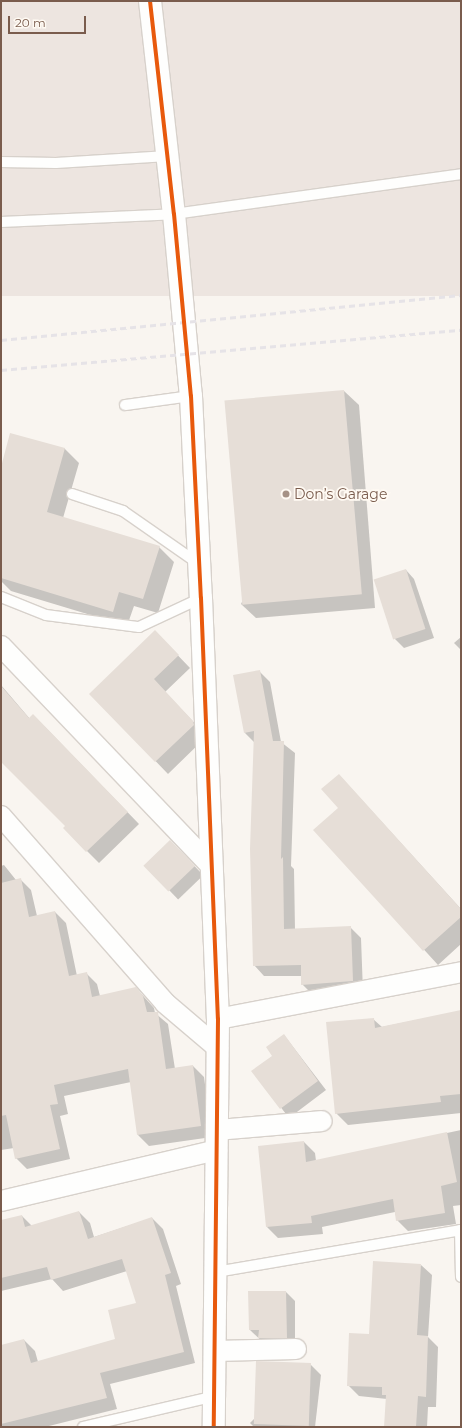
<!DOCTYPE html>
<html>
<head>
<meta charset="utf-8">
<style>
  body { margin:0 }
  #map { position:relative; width:462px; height:1428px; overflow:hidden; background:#f9f5f0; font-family:Montserrat,sans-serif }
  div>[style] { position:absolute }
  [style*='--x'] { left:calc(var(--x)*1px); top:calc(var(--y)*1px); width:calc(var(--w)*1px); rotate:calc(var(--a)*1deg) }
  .industrial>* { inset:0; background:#ede5e0; transform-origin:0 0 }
  .shadow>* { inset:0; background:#0003; transform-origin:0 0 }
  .building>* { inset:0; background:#e6ded7; transform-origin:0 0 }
  .roads { filter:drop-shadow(1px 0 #d7d1cb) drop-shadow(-1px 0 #d7d1cb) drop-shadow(0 1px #d7d1cb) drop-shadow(0 -1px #d7d1cb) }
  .lane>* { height:10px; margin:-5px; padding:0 5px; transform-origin:5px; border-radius:5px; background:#fefefd }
  .street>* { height:20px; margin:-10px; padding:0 10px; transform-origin:10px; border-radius:10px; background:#fefefd }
  .secondary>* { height:22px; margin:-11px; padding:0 11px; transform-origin:11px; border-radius:11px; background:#fefefd }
  .rail>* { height:3px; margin-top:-1.5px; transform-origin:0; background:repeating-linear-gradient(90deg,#e6e3e7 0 6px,transparent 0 10px) }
  .cycleway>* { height:4px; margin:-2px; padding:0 2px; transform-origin:2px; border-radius:2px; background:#e8590c }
  .dots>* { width:11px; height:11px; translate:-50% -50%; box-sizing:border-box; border:2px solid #fffaf3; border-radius:50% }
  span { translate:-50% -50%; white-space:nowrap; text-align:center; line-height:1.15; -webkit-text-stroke:3.5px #fffaf3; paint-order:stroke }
  .poi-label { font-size:14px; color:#7a5c4d }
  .left { translate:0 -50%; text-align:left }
  .frame { position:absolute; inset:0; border:2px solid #7a5c4d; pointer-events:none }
  .scale { position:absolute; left:8px; top:16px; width:78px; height:18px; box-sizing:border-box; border:2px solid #7a5c4d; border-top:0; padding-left:5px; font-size:12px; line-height:14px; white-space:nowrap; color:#7a5c4d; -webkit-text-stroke:3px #fffaf3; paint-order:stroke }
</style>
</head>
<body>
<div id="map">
  <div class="industrial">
    <i style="left:1px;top:1px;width:460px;height:295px"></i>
  </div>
  <div class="shadow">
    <i style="clip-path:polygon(344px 391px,359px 405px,375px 608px,256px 618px,241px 604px)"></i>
    <i style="clip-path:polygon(64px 448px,79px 463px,63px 518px,159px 547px,174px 562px,158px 613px,134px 606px,127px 626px,11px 591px,1px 581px,1px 469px)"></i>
    <i style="clip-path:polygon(406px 570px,414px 579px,434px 638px,404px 648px,395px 639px)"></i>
    <i style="clip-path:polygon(461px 637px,461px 650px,454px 643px)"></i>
    <i style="clip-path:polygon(167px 644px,190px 668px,165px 692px,205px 734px,205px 738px,168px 774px,91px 694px)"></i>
    <i style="clip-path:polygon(259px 671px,270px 682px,281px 742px,295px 753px,291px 866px,294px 869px,295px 930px,350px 927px,361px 938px,363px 992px,313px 995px,302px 984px,302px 976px,264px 976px,254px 965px,254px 742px,245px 733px)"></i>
    <i style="clip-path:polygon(1px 685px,30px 719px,45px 727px,139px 824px,99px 863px,64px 828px,67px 826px,1px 760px)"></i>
    <i style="clip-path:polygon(339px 775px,461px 909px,461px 944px,438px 965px,315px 830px,339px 808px)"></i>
    <i style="left:179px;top:850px;width:35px;height:35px;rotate:46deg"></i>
    <i style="clip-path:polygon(4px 865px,16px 880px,20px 879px,31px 890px,37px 916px,55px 912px,66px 923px,77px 976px,86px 973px,97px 984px,100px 996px,136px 988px,154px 1008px,155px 1013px,168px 1024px,175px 1069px,193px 1066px,204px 1077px,212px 1137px,149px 1146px,138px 1135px,131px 1082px,64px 1096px,68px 1114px,60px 1116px,70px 1159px,27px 1169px,16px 1158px,14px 1148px,1px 1150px,1px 866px)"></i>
    <i style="clip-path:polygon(461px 1011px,461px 1113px,348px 1125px,336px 1113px,373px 1019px,382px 1027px)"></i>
    <i style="clip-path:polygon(284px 1035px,326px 1090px,289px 1118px,253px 1071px,273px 1056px)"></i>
    <i style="clip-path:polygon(461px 1130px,461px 1205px,453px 1206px,456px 1224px,408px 1231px,397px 1220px,395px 1212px,322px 1227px,323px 1234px,278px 1238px,267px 1227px,304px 1142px,315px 1153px,316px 1161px)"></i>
    <i style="clip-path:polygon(79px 1212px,90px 1223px,94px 1237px,152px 1218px,163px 1229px,181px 1284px,176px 1286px,195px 1363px,110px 1384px,117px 1409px,45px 1427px,1px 1427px,1px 1346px,24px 1340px,35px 1351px,38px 1362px,116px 1340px,137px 1304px,127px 1271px,63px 1291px,52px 1279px,1px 1291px,1px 1221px,22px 1216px,32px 1226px)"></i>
    <i style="clip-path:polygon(421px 1265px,432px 1275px,428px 1337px,438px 1347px,436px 1407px,428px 1407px,427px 1427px,385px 1427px,387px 1399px,359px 1396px,348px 1385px,370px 1335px)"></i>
    <i style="clip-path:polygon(286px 1292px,295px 1301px,295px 1346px,268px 1347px,250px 1330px)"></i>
    <i style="clip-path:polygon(310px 1364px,321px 1375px,315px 1427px,254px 1427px,250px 1423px)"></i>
  </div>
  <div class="building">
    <i style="left:344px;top:390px;width:205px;height:120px;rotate:85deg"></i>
    <i style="clip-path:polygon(10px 433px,65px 448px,47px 512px,160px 546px,143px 599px,119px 592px,113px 612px,1px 578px,1px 467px)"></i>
    <i style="left:406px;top:569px;width:63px;height:34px;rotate:72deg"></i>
    <i style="clip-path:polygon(155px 630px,179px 655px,154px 679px,193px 721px,194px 725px,155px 762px,89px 694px)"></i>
    <i style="clip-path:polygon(260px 670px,273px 741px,284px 741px,281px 859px,283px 857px,284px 929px,351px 926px,353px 981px,301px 985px,301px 965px,253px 966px,250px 849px,254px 731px,244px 733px,233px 675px)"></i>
    <i style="clip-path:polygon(1px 686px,29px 718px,33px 714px,128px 812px,86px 852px,63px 828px,65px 826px,1px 762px)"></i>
    <i style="clip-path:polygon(339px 774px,461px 909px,461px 917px,423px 951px,313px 830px,338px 808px,321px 789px)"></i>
    <i style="left:170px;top:840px;width:36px;height:37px;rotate:46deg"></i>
    <i style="clip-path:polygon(21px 878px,29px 917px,55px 911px,69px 976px,87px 972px,92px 997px,136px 987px,143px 996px,147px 1012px,158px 1012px,166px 1069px,193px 1065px,201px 1126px,137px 1135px,128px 1069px,54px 1085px,58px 1104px,50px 1105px,60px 1149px,15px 1159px,6px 1115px,1px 1116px,1px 883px)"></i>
    <i style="clip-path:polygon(461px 1010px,461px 1094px,440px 1096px,441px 1102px,335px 1114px,326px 1022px,374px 1018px,375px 1028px)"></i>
    <i style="clip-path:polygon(284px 1034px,318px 1081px,280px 1109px,251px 1071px,272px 1056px,266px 1047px)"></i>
    <i style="clip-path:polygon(447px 1132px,457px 1182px,441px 1186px,445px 1213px,396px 1221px,393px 1199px,311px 1216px,312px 1223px,266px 1227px,258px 1146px,304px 1141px,306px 1162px)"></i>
    <i style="clip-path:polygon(79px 1211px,88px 1239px,152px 1217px,171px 1273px,165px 1275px,184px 1352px,100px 1373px,107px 1398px,1px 1424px,1px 1345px,24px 1339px,31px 1363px,115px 1339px,108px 1310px,136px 1303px,122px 1259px,51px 1280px,47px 1267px,1px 1278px,1px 1220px,22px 1215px,25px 1227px)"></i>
    <i style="clip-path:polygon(373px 1261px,421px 1264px,417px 1335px,428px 1336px,426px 1397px,418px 1396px,416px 1427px,384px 1427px,386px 1395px,382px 1395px,382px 1387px,347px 1386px,349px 1333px,369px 1334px)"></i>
    <i style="clip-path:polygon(248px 1291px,286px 1291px,287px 1338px,258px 1338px,259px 1330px,249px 1330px)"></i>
    <i style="left:256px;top:1361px;width:55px;height:63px;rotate:2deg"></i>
  </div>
  <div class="roads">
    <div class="lane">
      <i style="--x:1;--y:162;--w:55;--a:1"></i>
      <i style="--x:56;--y:163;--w:112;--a:-3.6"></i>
      <i style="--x:1;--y:222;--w:173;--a:-2.6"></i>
      <i style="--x:174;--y:214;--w:290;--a:-7.9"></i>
      <i style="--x:125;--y:405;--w:67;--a:-7.8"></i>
      <i style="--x:72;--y:494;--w:54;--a:18.4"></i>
      <i style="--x:123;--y:511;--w:93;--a:34.9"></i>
      <i style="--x:1;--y:597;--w:48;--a:21.8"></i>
      <i style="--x:46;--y:615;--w:94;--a:7.4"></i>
      <i style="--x:139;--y:627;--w:68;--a:-25.1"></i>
      <i style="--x:460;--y:1230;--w:47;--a:88.8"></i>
      <i style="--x:216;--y:1272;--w:249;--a:-9.7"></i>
      <i style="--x:83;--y:1427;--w:136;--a:-13.2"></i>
    </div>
    <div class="street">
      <i style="--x:1;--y:646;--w:306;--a:46.3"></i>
      <i style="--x:1;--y:816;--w:249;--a:48.7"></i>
      <i style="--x:165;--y:1003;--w:70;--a:40.3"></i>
      <i style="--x:218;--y:1019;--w:248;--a:-10.9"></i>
      <i style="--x:217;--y:1130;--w:105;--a:-4.9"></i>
      <i style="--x:1;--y:1201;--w:222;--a:-13.3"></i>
      <i style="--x:215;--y:1351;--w:81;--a:-1.4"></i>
    </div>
    <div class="secondary">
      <i style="--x:150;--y:1;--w:214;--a:83.6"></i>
      <i style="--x:174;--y:214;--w:183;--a:84.7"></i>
      <i style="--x:191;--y:396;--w:202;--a:87.2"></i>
      <i style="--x:201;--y:598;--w:421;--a:87.7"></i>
      <i style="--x:218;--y:1019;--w:408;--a:90.6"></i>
    </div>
  </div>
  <div class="rail">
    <i style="--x:1;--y:340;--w:462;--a:-5.6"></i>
    <i style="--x:1;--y:370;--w:462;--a:-5"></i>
  </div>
  <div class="cycleway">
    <i style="--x:150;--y:1;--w:214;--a:83.6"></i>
    <i style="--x:174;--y:214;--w:183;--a:84.7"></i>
    <i style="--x:191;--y:396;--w:202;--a:87.2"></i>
    <i style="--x:201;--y:598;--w:421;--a:87.7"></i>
    <i style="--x:218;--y:1019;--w:408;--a:90.6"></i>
  </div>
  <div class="dots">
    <i style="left:286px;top:494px;background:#a69286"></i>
  </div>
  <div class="poi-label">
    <span class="left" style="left:294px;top:494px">Don’s Garage</span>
  </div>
  <div class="frame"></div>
  <div class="scale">20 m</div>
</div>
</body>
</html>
